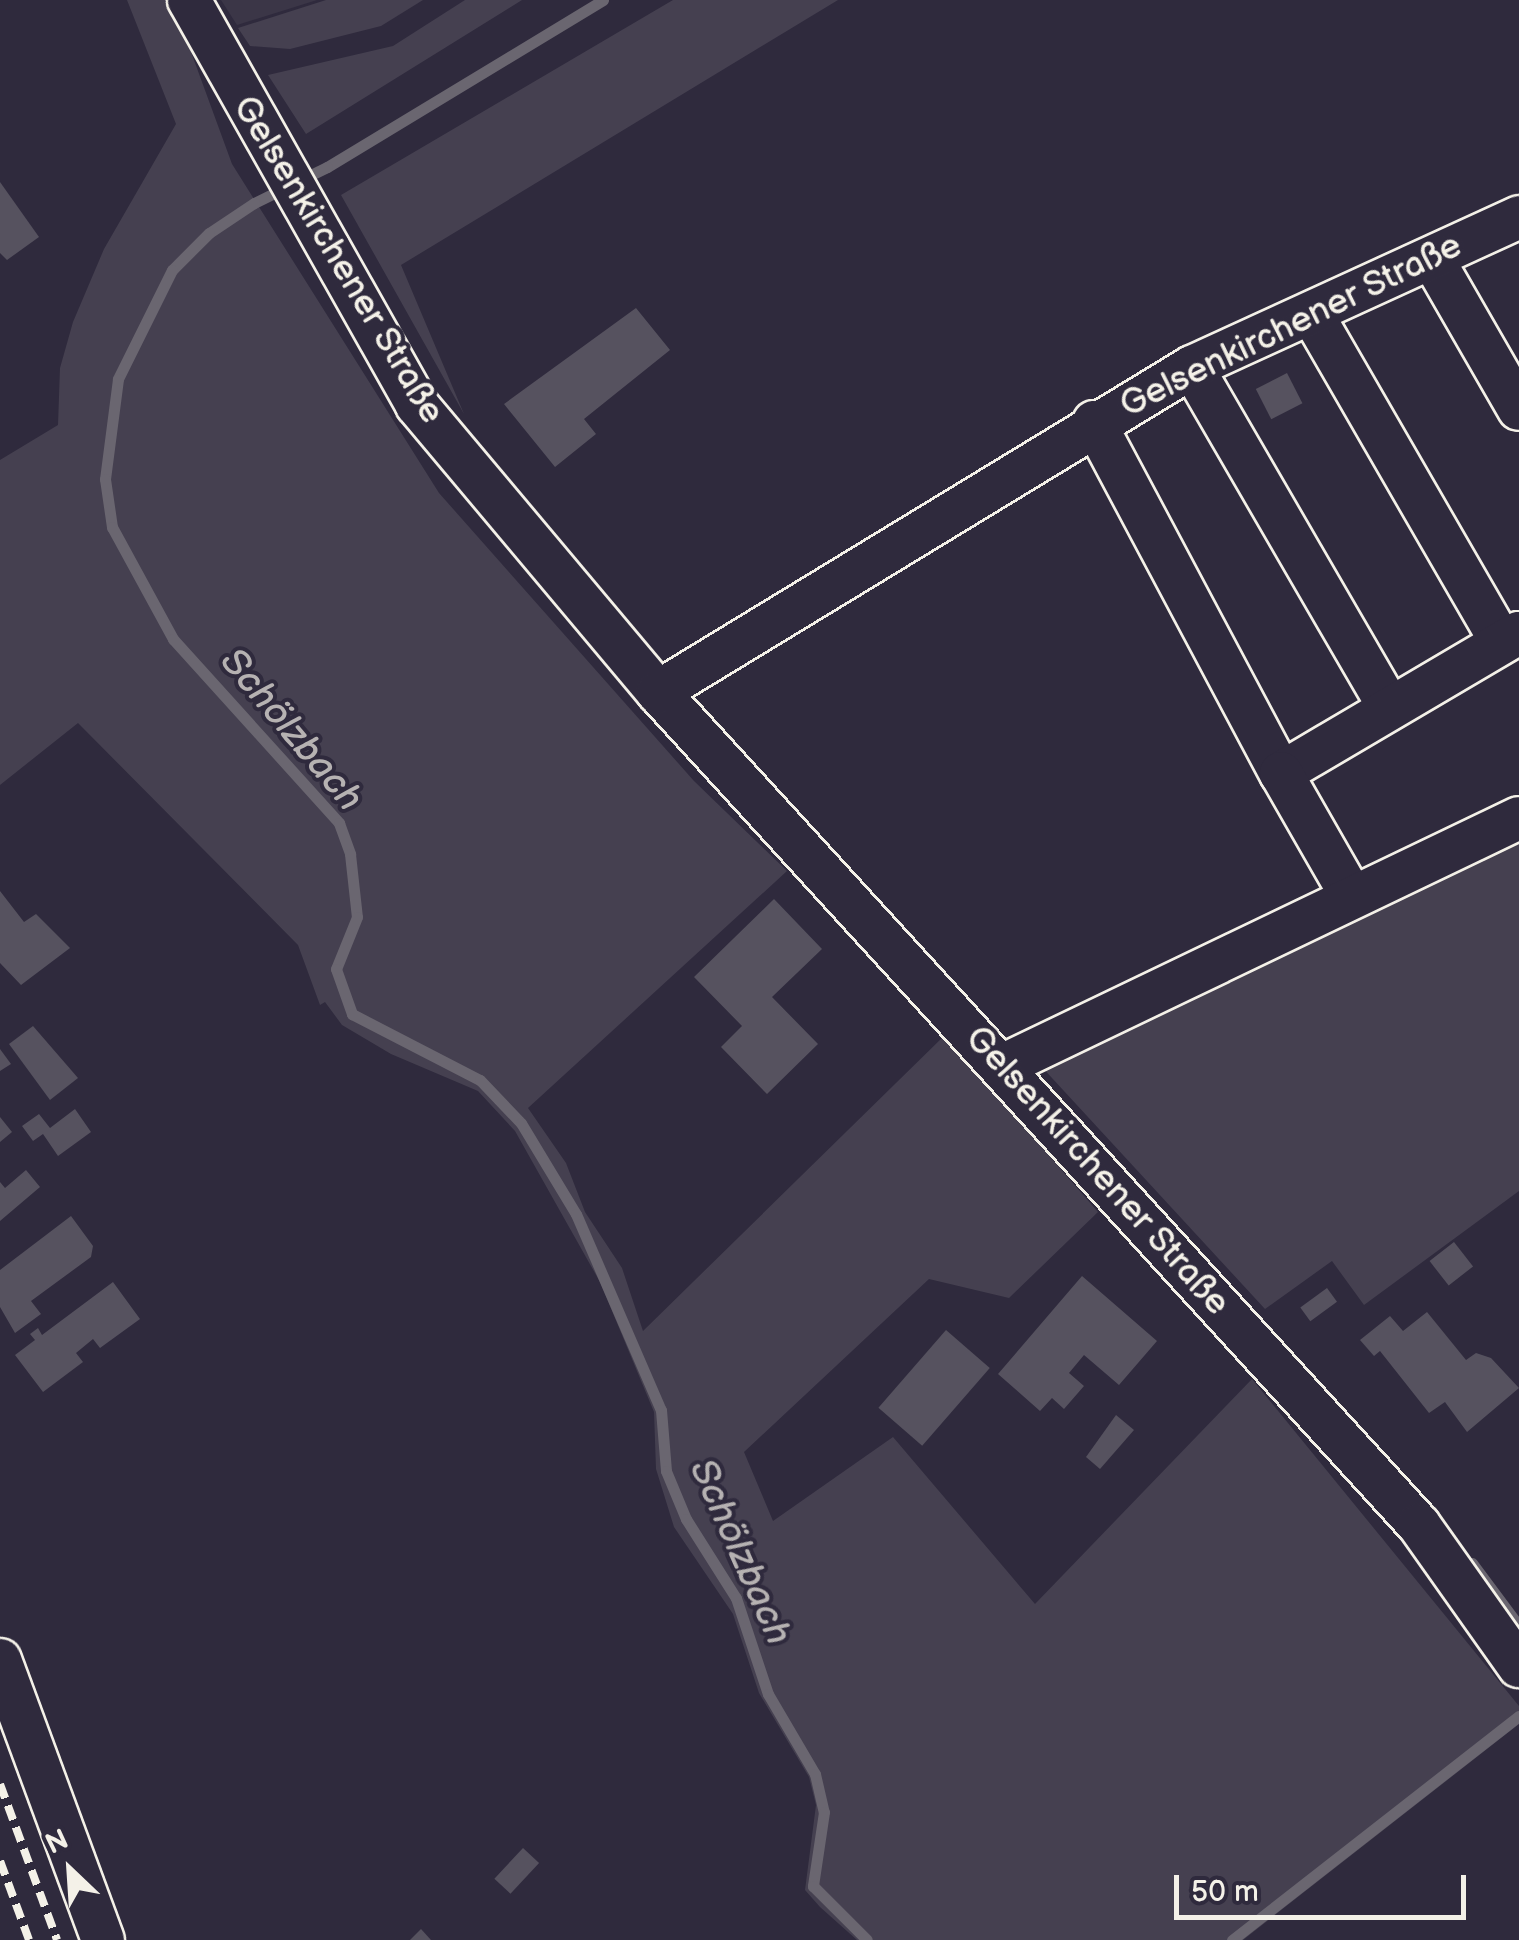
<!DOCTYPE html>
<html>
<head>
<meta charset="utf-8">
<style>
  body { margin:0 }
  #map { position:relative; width:1519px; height:1940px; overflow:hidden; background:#2f2a3d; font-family:"Balsamiq Sans",sans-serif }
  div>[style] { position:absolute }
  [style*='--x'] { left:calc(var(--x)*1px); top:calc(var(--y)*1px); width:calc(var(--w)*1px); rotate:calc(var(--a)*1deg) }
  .built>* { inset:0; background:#3b3647 }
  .green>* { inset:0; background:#454050 }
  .stream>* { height:11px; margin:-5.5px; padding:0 5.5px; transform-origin:5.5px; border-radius:5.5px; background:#6a6670 }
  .building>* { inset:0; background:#56525f; transform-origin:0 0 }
  .roads { filter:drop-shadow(2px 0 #f4f1e8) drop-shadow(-2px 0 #f4f1e8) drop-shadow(0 2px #f4f1e8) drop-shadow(0 -2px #f4f1e8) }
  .minor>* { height:42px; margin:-21px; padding:0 21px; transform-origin:21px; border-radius:21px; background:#2f2a3d }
  .rail>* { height:8px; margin-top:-4px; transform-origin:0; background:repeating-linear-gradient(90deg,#f4f1e8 0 15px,transparent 0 23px) }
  span { translate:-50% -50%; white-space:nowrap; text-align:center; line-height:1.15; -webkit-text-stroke:8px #2f2a3d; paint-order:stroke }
  .street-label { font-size:35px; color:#f4f1e8 }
  .water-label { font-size:38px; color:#b6b2b2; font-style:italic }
  .north { position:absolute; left:20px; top:1820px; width:100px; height:100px; -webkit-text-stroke:8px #2f2a3d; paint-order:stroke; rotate:335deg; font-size:28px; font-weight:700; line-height:40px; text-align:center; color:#f4f1e8 }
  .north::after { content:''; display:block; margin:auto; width:35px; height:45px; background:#f4f1e8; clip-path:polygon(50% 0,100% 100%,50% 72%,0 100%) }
  .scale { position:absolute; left:1174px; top:1875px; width:292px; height:45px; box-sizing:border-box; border:5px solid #f4f1e8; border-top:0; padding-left:12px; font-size:30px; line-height:35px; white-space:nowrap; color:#f4f1e8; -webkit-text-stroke:8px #2f2a3d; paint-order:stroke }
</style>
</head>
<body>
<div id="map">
  <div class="built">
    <i style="clip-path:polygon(221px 0,317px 0,237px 25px)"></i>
  </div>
  <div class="green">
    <i style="clip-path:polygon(127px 0,172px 0,232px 164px,439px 493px,694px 781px,787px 871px,528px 1108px,566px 1163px,585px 1212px,622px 1268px,643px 1331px,945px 1035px,1098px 1212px,1009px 1298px,929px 1279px,744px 1452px,773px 1521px,893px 1437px,1035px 1604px,1252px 1379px,1519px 1706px,1519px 1724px,1243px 1940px,857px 1940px,820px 1907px,805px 1890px,816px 1805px,809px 1777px,759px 1693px,733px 1614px,674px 1527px,656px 1469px,654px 1412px,600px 1282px,515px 1131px,478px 1091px,391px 1054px,342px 1025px,325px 1002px,320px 1005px,298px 945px,78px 723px,0 785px,0 460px,58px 425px,60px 368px,73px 322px,104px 249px,176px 124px)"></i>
    <i style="clip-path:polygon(326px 0,423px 0,381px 26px,290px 49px,250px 46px,238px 28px)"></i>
    <i style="clip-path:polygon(465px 0,522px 0,306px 134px,268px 75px,393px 46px)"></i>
    <i style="clip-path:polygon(673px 0,838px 0,401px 265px,464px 414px,341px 195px)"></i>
    <i style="clip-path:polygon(1519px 841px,1519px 1191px,1364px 1305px,1332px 1261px,1265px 1309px,1040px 1065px)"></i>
  </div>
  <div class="stream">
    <i style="--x:603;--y:0;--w:323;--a:148.8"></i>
    <i style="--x:327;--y:167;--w:81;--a:153.7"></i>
    <i style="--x:254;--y:203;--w:54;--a:146.3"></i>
    <i style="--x:209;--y:233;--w:52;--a:135"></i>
    <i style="--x:172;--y:270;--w:122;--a:116.4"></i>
    <i style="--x:118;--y:379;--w:101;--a:97.4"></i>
    <i style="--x:105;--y:479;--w:49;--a:81.7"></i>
    <i style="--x:112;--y:527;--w:128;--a:61.4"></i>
    <i style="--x:173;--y:639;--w:248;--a:47.9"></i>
    <i style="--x:339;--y:823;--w:33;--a:70"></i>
    <i style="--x:350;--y:854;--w:63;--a:83.7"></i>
    <i style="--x:357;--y:917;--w:56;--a:112"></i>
    <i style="--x:336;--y:969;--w:48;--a:70.4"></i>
    <i style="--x:352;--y:1014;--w:144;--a:27.3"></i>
    <i style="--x:480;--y:1080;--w:59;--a:46.4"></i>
    <i style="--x:521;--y:1123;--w:106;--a:58.9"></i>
    <i style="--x:576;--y:1214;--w:214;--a:66.6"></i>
    <i style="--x:661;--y:1410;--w:61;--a:85.3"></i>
    <i style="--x:666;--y:1471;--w:52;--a:67.4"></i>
    <i style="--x:686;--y:1519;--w:93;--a:57.7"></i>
    <i style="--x:736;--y:1598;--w:101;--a:71.6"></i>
    <i style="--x:768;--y:1694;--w:93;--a:59.6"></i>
    <i style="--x:815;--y:1774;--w:39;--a:77"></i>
    <i style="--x:824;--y:1812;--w:75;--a:98.5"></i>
    <i style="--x:813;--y:1886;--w:76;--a:45"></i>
    <i style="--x:1472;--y:1563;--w:79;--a:53.3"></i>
    <i style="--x:1232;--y:1940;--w:364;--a:-38"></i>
  </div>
  <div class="building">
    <i style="clip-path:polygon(0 182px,39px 237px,7px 260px,0 253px)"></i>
    <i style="clip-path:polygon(636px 308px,670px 350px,584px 419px,596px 434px,555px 467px,504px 404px)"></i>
    <i style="left:1287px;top:373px;width:34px;height:35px;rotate:63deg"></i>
    <i style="clip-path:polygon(0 891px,24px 922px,36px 914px,70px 948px,21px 985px,0 963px)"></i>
    <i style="clip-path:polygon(774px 899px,822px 949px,772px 997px,818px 1044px,767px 1094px,721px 1047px,742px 1026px,694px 977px)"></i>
    <i style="clip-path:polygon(33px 1026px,78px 1078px,50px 1100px,9px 1044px)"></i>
    <i style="clip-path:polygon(0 1049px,11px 1064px,0 1071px)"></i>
    <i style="clip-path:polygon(75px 1109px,91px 1132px,58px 1156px,43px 1134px,33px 1141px,22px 1126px,39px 1114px,50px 1128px)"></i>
    <i style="clip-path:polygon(0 1117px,12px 1132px,0 1142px)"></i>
    <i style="clip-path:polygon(26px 1170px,40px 1187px,0 1221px,0 1182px,5px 1188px)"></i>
    <i style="clip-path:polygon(71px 1216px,93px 1246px,91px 1257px,31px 1301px,41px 1314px,15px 1333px,0 1307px,0 1270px)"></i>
    <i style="left:1454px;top:1242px;width:31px;height:31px;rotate:52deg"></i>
    <i style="clip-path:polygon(1082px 1276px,1157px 1341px,1119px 1385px,1084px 1355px,1069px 1373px,1084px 1386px,1064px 1409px,1052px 1398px,1040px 1411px,998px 1374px)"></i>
    <i style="clip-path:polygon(113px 1282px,140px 1319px,100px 1348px,93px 1339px,76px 1353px,83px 1362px,43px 1392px,15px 1355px,35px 1340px,30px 1334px,38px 1328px,42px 1335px)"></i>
    <i style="left:1327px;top:1288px;width:17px;height:33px;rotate:54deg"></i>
    <i style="clip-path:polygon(1427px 1312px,1466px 1360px,1476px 1353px,1491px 1358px,1519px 1388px,1467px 1432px,1445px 1402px,1429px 1413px,1380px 1351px,1374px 1356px,1360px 1340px,1390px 1316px,1403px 1331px)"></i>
    <i style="left:946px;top:1330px;width:58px;height:103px;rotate:41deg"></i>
    <i style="clip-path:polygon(1116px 1415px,1134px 1430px,1100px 1469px,1086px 1457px)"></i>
    <i style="left:523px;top:1848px;width:22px;height:42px;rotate:43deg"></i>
    <i style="clip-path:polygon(421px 1929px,431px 1940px,410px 1940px)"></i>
  </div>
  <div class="roads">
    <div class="minor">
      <i style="--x:189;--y:0;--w:465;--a:60.6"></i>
      <i style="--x:417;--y:405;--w:375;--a:50"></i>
      <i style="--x:658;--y:692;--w:1128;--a:47.59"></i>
      <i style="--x:1419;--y:1525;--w:173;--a:54.7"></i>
      <i style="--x:1432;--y:258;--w:174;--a:60.1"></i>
      <i style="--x:1312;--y:314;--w:379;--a:60"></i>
      <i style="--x:1192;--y:367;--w:393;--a:59.9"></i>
      <i style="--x:1094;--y:422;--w:398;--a:62"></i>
      <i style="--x:1281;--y:773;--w:276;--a:-30.5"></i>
      <i style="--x:658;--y:692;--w:625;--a:-31.33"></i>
      <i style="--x:1192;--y:367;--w:360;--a:-24.6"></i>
      <i style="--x:1281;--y:773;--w:143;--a:60.2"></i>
      <i style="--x:1002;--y:1066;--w:573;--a:-25.63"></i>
      <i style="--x:0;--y:1660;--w:298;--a:69.8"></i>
    </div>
  </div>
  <div class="rail">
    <i style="--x:0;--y:1784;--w:166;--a:69.9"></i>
    <i style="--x:0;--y:1861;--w:84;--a:69.8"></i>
  </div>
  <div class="street-label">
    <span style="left:338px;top:260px;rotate:59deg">Gelsenkirchener Straße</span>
    <span style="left:1291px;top:326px;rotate:-26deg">Gelsenkirchener Straße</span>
    <span style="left:1097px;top:1171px;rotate:48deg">Gelsenkirchener Straße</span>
  </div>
  <div class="water-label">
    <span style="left:291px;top:730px;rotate:50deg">Schölzbach</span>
    <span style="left:740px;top:1552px;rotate:66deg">Schölzbach</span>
  </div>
  <div class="north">N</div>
  <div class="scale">50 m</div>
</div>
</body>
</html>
